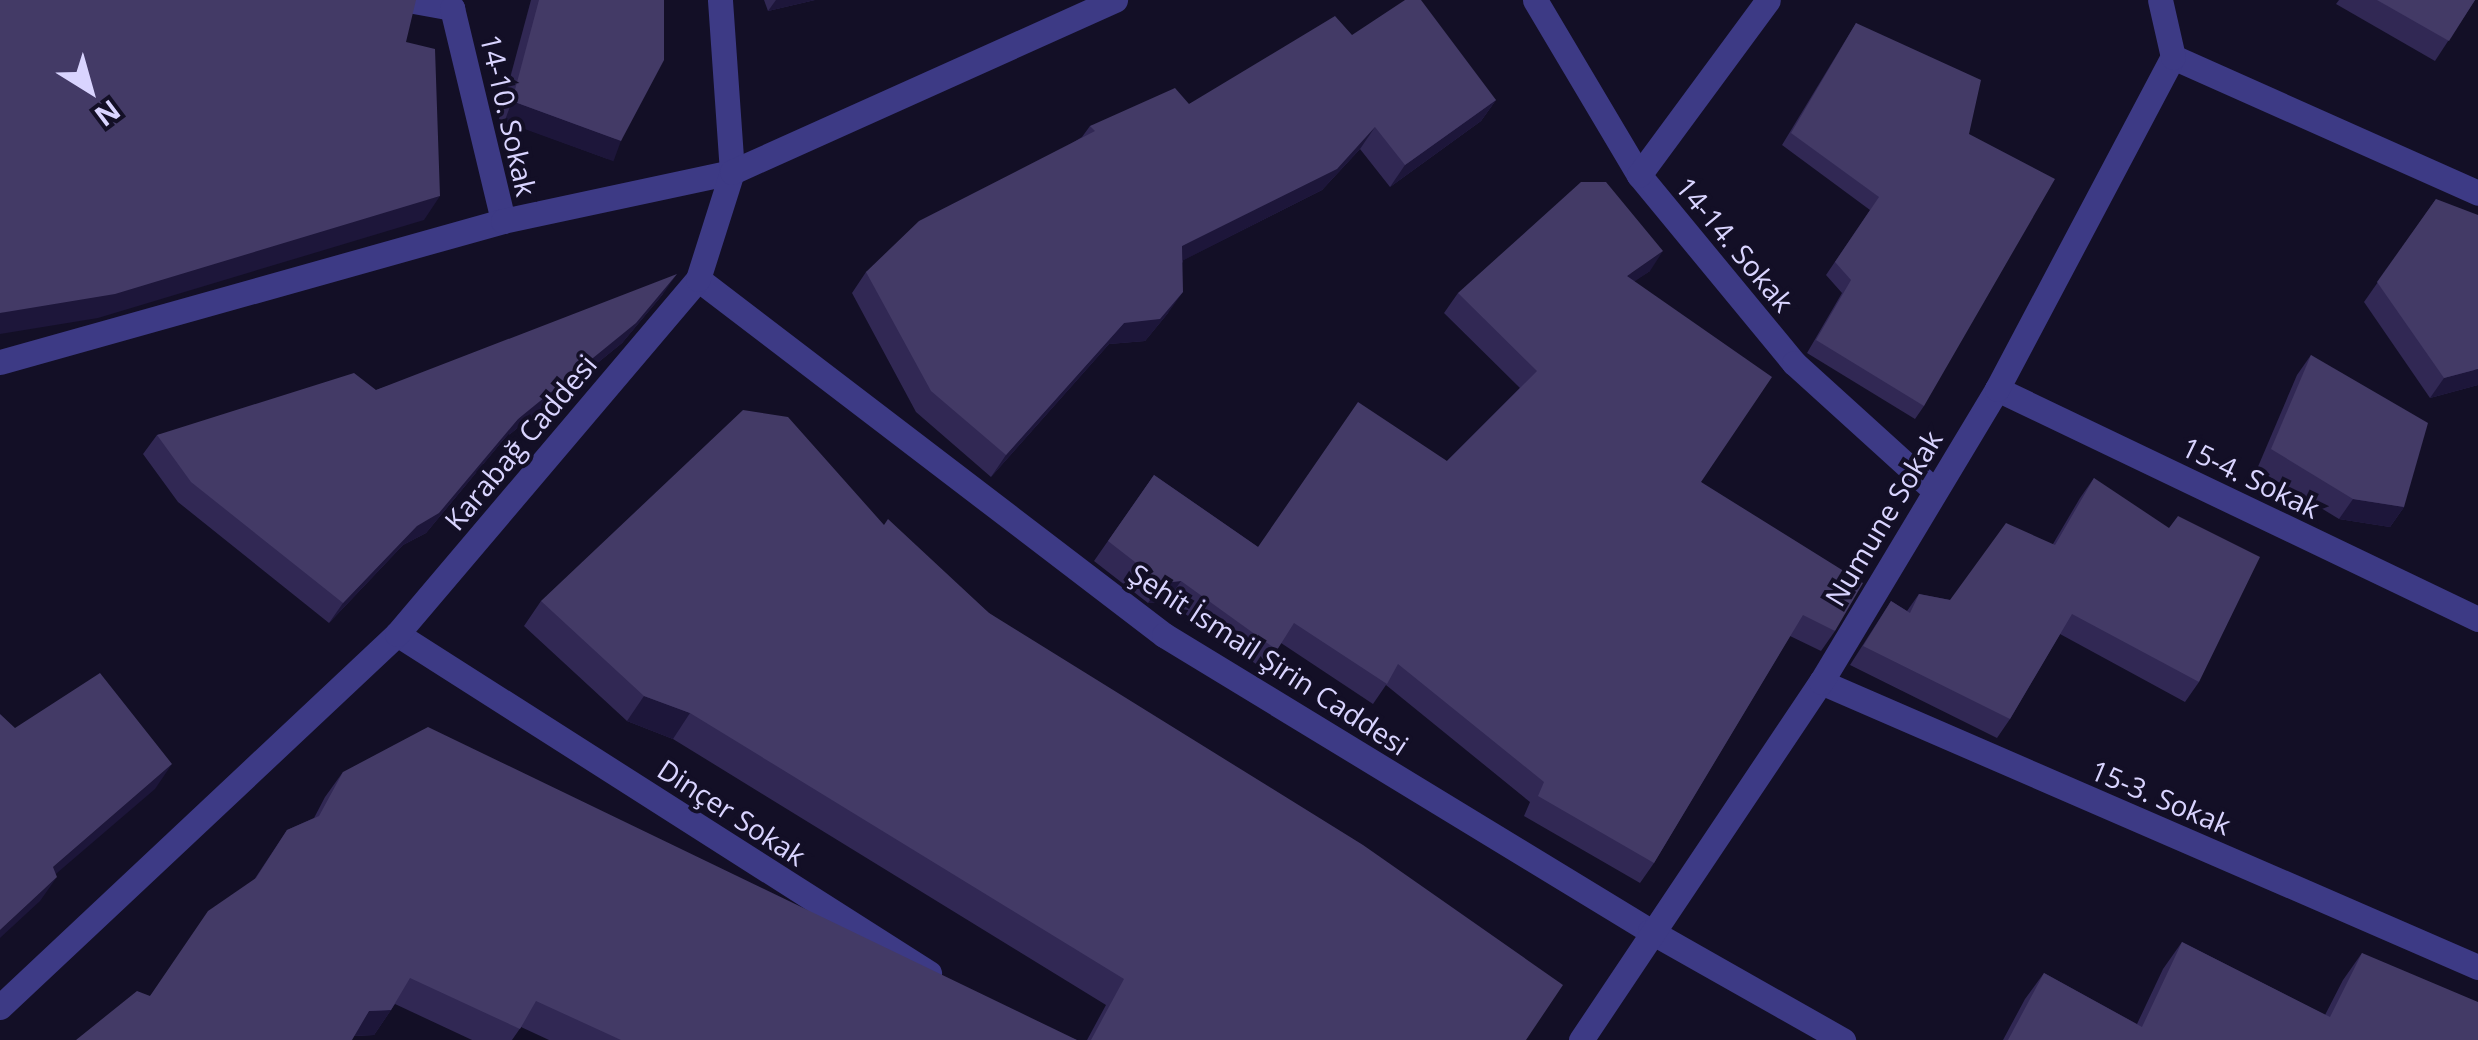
<!DOCTYPE html>
<html>
<head>
<meta charset="utf-8">
<style>
  body { margin:0 }
  #map { position:relative; width:2478px; height:1040px; overflow:hidden; background:#130f26; font-family:"Open Sans",sans-serif }
  div>[style] { position:absolute }
  [style*='--x'] { left:calc(var(--x)*1px); top:calc(var(--y)*1px); width:calc(var(--w)*1px); rotate:calc(var(--a)*1deg) }
  .street>* { height:25px; margin:-12.5px; padding:0 12.5px; transform-origin:12.5px; border-radius:12.5px; background:#3d3a85 }
  .wall>* { inset:0; background:#312854 }
  .shaded-wall>* { inset:0; background:#1d163a; transform-origin:0 0 }
  .building>* { inset:0; background:#433a66 }
  span { translate:-50% -50%; white-space:nowrap; text-align:center; line-height:1.15; -webkit-text-stroke:8px #130f26; paint-order:stroke }
  .street-label { font-size:28px; color:#d9d4ff }
  .north { position:absolute; left:40px; top:40px; width:100px; height:100px; -webkit-text-stroke:8px #130f26; paint-order:stroke; rotate:143deg; font-size:28px; font-weight:700; line-height:40px; text-align:center; color:#d9d4ff }
  .north::after { content:''; display:block; margin:auto; width:35px; height:45px; background:#d9d4ff; clip-path:polygon(50% 0,100% 100%,50% 72%,0 100%) }
</style>
</head>
<body>
<div id="map">
  <div class="street">
    <i style="--x:408;--y:0;--w:45;--a:10.3"></i>
    <i style="--x:452;--y:8;--w:219;--a:76.5"></i>
    <i style="--x:1535;--y:0;--w:204;--a:59.3"></i>
    <i style="--x:1639;--y:175;--w:244;--a:50.5"></i>
    <i style="--x:1794;--y:363;--w:189;--a:42.2"></i>
    <i style="--x:2173;--y:57;--w:334;--a:24"></i>
    <i style="--x:1639;--y:175;--w:217;--a:-53.6"></i>
    <i style="--x:698;--y:279;--w:586;--a:37.38"></i>
    <i style="--x:1164;--y:635;--w:569;--a:31.34"></i>
    <i style="--x:1650;--y:931;--w:222;--a:29.5"></i>
    <i style="--x:0;--y:362;--w:522;--a:-15.66"></i>
    <i style="--x:503;--y:221;--w:234;--a:-12.1"></i>
    <i style="--x:732;--y:172;--w:172;--a:-94"></i>
    <i style="--x:1997;--y:389;--w:533;--a:25.56"></i>
    <i style="--x:397;--y:634;--w:631;--a:32.51"></i>
    <i style="--x:1821;--y:682;--w:716;--a:23.45"></i>
    <i style="--x:0;--y:1007;--w:545;--a:-43.21"></i>
    <i style="--x:397;--y:634;--w:465;--a:-49.7"></i>
    <i style="--x:698;--y:279;--w:112;--a:-72.4"></i>
    <i style="--x:732;--y:172;--w:420;--a:-24.2"></i>
    <i style="--x:1581;--y:1040;--w:431;--a:-56.2"></i>
    <i style="--x:1821;--y:682;--w:342;--a:-59"></i>
    <i style="--x:1997;--y:389;--w:376;--a:-62.1"></i>
    <i style="--x:2173;--y:57;--w:58;--a:-102.8"></i>
  </div>
  <div class="wall">
    <i style="clip-path:polygon(531px 0,664px 0,608px 159px,499px 119px)"></i>
    <i style="clip-path:polygon(764px 0,815px 0,768px 11px)"></i>
    <i style="clip-path:polygon(2339px 0,2475px 0,2435px 61px,2336px 4px)"></i>
    <i style="clip-path:polygon(1856px 23px,1969px 134px,1924px 406px,1915px 419px,1807px 353px,1842px 293px,1826px 275px,1870px 210px,1782px 145px)"></i>
    <i style="clip-path:polygon(1352px 35px,1496px 100px,1481px 121px,1390px 187px,1360px 149px,1322px 190px,1183px 260px,1168px 313px,1145px 341px,1109px 344px,991px 477px,916px 412px,852px 293px,866px 272px,1082px 137px,1090px 126px,1189px 104px)"></i>
    <i style="clip-path:polygon(2436px 199px,2478px 385px,2430px 398px,2364px 302px)"></i>
    <i style="clip-path:polygon(1650px 271px,1634px 281px,1701px 482px,1835px 631px,1821px 651px,1790px 636px,1654px 863px,1640px 883px,1524px 816px,1530px 802px,1386px 685px,1373px 704px,1281px 643px,1263px 669px,1167px 601px,1148px 603px,1094px 561px,1154px 475px,1258px 547px,1447px 461px,1520px 388px,1444px 313px,1458px 293px)"></i>
    <i style="clip-path:polygon(663px 294px,622px 343px,504px 439px,426px 533px,403px 545px,329px 623px,178px 502px,143px 454px,157px 435px,376px 390px)"></i>
    <i style="clip-path:polygon(2311px 355px,2404px 507px,2390px 527px,2339px 519px,2257px 469px,2297px 375px)"></i>
    <i style="clip-path:polygon(2094px 478px,2199px 682px,2185px 702px,2060px 634px,2010px 719px,1997px 738px,1850px 665px,1891px 601px,1907px 611px,1919px 594px,1950px 600px,2053px 544px,2080px 498px)"></i>
    <i style="clip-path:polygon(884px 525px,989px 613px,1526px 1040px,1087px 1040px,1106px 1005px,673px 739px,627px 721px,524px 626px,541px 601px)"></i>
    <i style="clip-path:polygon(343px 772px,1077px 1040px,549px 1040px,521px 1027px,512px 1040px,472px 1040px,395px 1004px,374px 1035px,354px 1036px,150px 996px,254px 880px,287px 830px,314px 818px,325px 797px)"></i>
    <i style="clip-path:polygon(2182px 942px,2325px 1015px,2343px 980px,2362px 953px,2478px 1040px,2003px 1040px,2025px 999px,2044px 973px,2137px 1024px,2163px 969px)"></i>
  </div>
  <div class="shaded-wall">
    <i style="clip-path:polygon(776px 0,815px 0,768px 11px)"></i>
    <i style="clip-path:polygon(1496px 100px,1481px 121px,1390px 187px,1405px 165px)"></i>
    <i style="left:512px;top:101px;width:116px;height:22px;rotate:20deg"></i>
    <i style="clip-path:polygon(1375px 127px,1360px 149px,1322px 190px,1168px 268px,1182px 246px)"></i>
    <i style="clip-path:polygon(440px 196px,424px 220px,98px 318px,0 334px,0 313px)"></i>
    <i style="clip-path:polygon(1663px 251px,1650px 271px,1613px 296px,1627px 276px)"></i>
    <i style="clip-path:polygon(677px 274px,663px 294px,622px 343px,504px 439px,426px 533px,403px 545px,329px 623px,343px 603px,518px 419px)"></i>
    <i style="clip-path:polygon(1183px 292px,1168px 313px,1145px 341px,1109px 344px,991px 477px,1006px 455px,1124px 323px)"></i>
    <i style="clip-path:polygon(2478px 369px,2478px 385px,2430px 398px,2444px 378px)"></i>
    <i style="clip-path:polygon(2353px 499px,2404px 507px,2390px 527px,2339px 519px)"></i>
    <i style="clip-path:polygon(1181px 581px,1167px 601px,1148px 603px,1162px 583px)"></i>
    <i style="clip-path:polygon(644px 696px,690px 713px,673px 739px,627px 721px)"></i>
    <i style="clip-path:polygon(172px 764px,155px 789px,36px 891px,53px 867px)"></i>
    <i style="clip-path:polygon(57px 877px,40px 901px,0 938px,0 930px)"></i>
    <i style="clip-path:polygon(391px 1010px,374px 1035px,352px 1036px,369px 1011px)"></i>
  </div>
  <div class="building">
    <i style="clip-path:polygon(0 0,416px 0,406px 42px,435px 49px,440px 196px,115px 294px,0 313px)"></i>
    <i style="clip-path:polygon(539px 0,664px 0,664px 60px,621px 141px,512px 101px)"></i>
    <i style="clip-path:polygon(1405px 0,1421px 0,1496px 100px,1405px 165px,1375px 127px,1337px 169px,1182px 246px,1183px 292px,1160px 319px,1124px 323px,1006px 455px,931px 391px,866px 272px,919px 221px,1095px 131px,1090px 126px,1175px 88px,1189px 104px,1335px 16px,1352px 35px)"></i>
    <i style="clip-path:polygon(2377px 0,2475px 0,2449px 41px)"></i>
    <i style="clip-path:polygon(1856px 23px,1981px 80px,1969px 134px,2055px 179px,1924px 406px,1816px 340px,1851px 280px,1835px 262px,1879px 197px,1791px 133px)"></i>
    <i style="clip-path:polygon(1581px 182px,1606px 182px,1663px 251px,1627px 276px,1772px 377px,1701px 482px,1863px 583px,1835px 631px,1803px 615px,1654px 863px,1538px 796px,1544px 782px,1398px 664px,1387px 684px,1294px 623px,1277px 650px,1181px 581px,1162px 583px,1108px 541px,1154px 475px,1258px 547px,1358px 402px,1447px 461px,1537px 371px,1458px 293px)"></i>
    <i style="clip-path:polygon(2436px 199px,2478px 215px,2478px 369px,2444px 378px,2377px 282px)"></i>
    <i style="clip-path:polygon(677px 274px,636px 323px,518px 419px,439px 513px,417px 526px,343px 603px,191px 482px,157px 435px,354px 373px,376px 390px)"></i>
    <i style="clip-path:polygon(2311px 355px,2428px 423px,2404px 507px,2353px 499px,2271px 449px)"></i>
    <i style="clip-path:polygon(743px 410px,788px 417px,884px 525px,888px 519px,989px 613px,1363px 845px,1563px 985px,1526px 1040px,1091px 1040px,1124px 979px,690px 713px,644px 696px,541px 601px)"></i>
    <i style="clip-path:polygon(2094px 478px,2169px 528px,2178px 516px,2260px 557px,2199px 682px,2072px 614px,2010px 719px,1863px 646px,1891px 601px,1910px 613px,1919px 594px,1950px 600px,2006px 523px,2055px 545px)"></i>
    <i style="clip-path:polygon(100px 673px,172px 764px,53px 867px,57px 877px,0 930px,0 714px,15px 728px)"></i>
    <i style="clip-path:polygon(428px 727px,1077px 1040px,621px 1040px,536px 1001px,520px 1029px,410px 978px,391px 1010px,369px 1011px,352px 1040px,76px 1040px,137px 991px,150px 996px,208px 911px,256px 878px,287px 830px,319px 816px,343px 772px)"></i>
    <i style="clip-path:polygon(2182px 942px,2330px 1017px,2362px 953px,2478px 1002px,2478px 1040px,2008px 1040px,2044px 973px,2142px 1027px)"></i>
  </div>
  <div class="street-label">
    <span style="left:509px;top:115px;rotate:77deg">14-10. Sokak</span>
    <span style="left:1735px;top:244px;rotate:50deg">14-14. Sokak</span>
    <span style="left:520px;top:442px;rotate:-50deg">Karabağ Caddesi</span>
    <span style="left:2251px;top:477px;rotate:26deg">15-4. Sokak</span>
    <span style="left:1883px;top:518px;rotate:-59deg">Numune Sokak</span>
    <span style="left:1269px;top:659px;rotate:33deg">Şehit İsmail Şirin Caddesi</span>
    <span style="left:2161px;top:797px;rotate:23deg">15-3. Sokak</span>
    <span style="left:732px;top:812px;rotate:33deg">Dinçer Sokak</span>
  </div>
  <div class="north">N</div>
</div>
</body>
</html>
